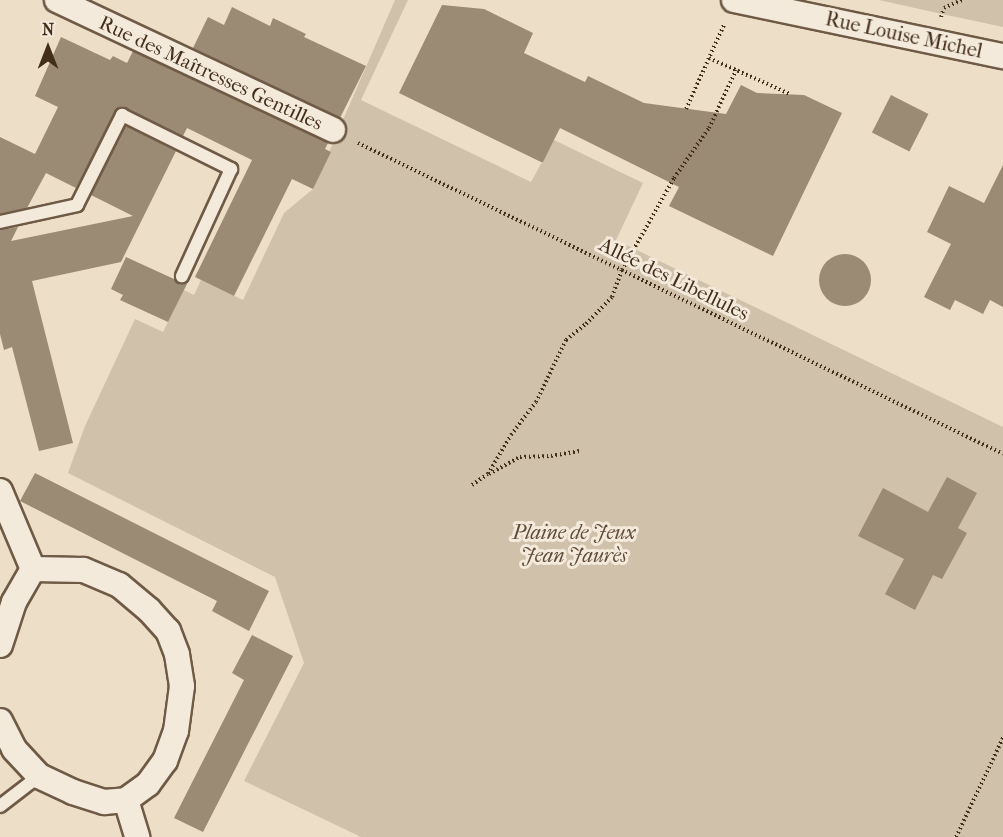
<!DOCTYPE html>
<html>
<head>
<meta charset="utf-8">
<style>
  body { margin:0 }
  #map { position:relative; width:1003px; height:837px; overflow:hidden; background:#eddfc7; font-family:"IM FELL French Canon",serif }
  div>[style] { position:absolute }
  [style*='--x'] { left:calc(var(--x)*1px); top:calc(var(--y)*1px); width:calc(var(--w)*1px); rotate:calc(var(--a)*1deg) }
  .green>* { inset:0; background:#d0c1aa }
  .building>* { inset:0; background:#9b8a74; transform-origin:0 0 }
  .round { border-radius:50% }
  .path>* { height:4px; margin-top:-2px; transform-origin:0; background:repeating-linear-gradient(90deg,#432e1a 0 1.5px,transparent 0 4.5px) }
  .roads { filter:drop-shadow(2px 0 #6e5a45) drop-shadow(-2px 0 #6e5a45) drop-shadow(0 2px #6e5a45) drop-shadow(0 -2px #6e5a45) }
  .service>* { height:12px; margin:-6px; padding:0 6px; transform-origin:6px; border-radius:6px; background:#f3eadb }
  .minor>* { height:24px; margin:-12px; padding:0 12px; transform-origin:12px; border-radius:12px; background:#f3eadb }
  span { translate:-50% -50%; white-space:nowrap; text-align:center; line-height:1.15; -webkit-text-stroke:6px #f3eadb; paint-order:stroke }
  .street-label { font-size:20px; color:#432e1a }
  .park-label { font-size:20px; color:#5f4b37; font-style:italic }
  .north { position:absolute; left:18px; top:18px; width:60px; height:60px; -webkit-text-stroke:4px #f3eadb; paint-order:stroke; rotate:0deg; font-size:16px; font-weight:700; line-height:24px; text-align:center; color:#432e1a }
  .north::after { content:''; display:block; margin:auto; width:21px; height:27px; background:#432e1a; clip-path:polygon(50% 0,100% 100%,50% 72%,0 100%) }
</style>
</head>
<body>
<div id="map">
  <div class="green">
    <i style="clip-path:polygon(395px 0,408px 0,361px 100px,531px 182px,554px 140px,643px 183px,616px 240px,1003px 427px,1003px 837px,361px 837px,244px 781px,304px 663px,275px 577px,68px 473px,85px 426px,135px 319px,163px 332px,184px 290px,194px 295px,201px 280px,243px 300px,284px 213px,313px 189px)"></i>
    <i style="clip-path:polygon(879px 0,1003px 0,1003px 27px,942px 14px)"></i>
  </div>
  <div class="building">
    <i style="clip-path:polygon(442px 5px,484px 9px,533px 33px,524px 53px,585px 82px,588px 76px,644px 103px,726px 114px,741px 85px,757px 93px,804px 95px,842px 113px,773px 256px,669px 206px,679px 187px,560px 128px,543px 162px,541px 162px,399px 93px)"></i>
    <i style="clip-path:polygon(232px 7px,270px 26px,273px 18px,306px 34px,304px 37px,366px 66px,340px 118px,193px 48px,208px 17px,224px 25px)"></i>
    <i style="clip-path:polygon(61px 37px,110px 60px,113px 56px,127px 63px,133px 51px,328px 143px,325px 149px,331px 152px,313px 189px,292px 179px,234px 296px,195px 277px,252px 160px,187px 128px,183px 136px,126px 108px,118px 108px,76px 188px,46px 173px,27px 208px,0 214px,0 137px,35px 154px,58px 107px,35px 96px)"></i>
    <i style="left:891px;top:95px;width:42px;height:42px;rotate:27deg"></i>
    <i style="clip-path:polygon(126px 126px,176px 151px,121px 262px,32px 281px,73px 443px,39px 451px,12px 347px,4px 350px,0 334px,0 230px,18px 227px,11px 241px,133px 216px,91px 195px)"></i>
    <i style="clip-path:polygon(1003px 165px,1003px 307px,990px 300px,983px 314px,955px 300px,950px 310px,924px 297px,951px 244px,927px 232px,949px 186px,984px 203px)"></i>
    <i class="round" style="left:819px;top:254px;width:52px;height:52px"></i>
    <i style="clip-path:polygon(126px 257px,174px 279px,179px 284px,187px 284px,168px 322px,120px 300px,123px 295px,111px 289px)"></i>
    <i style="clip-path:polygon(35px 473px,269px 591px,249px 631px,212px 611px,217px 601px,20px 501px)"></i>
    <i style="clip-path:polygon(947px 477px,977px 493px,958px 528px,967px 533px,942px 579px,933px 575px,915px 610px,885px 594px,904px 559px,858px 536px,883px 488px,928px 512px)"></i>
    <i style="clip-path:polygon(252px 635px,293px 656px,203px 832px,174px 818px,244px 680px,232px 673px)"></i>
  </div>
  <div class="path">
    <i style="--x:941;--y:17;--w:9;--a:-72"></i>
    <i style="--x:944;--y:8;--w:20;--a:-24"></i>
    <i style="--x:709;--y:58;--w:89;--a:24"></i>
    <i style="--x:686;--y:109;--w:92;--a:-65.7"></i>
    <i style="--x:358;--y:143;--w:716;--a:25.74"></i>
    <i style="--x:489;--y:474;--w:35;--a:-29"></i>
    <i style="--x:520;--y:457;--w:31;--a:-2"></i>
    <i style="--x:551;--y:456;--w:29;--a:-10"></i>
    <i style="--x:472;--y:485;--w:19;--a:-35"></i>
    <i style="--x:488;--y:474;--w:45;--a:-59.5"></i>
    <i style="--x:511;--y:435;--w:41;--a:-52.9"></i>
    <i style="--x:536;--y:402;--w:69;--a:-64.2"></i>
    <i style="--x:566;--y:340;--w:26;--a:-39"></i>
    <i style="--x:586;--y:324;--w:37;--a:-46"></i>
    <i style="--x:612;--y:297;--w:29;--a:-70"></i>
    <i style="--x:622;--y:270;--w:106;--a:-60.5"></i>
    <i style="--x:674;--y:178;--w:61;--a:-55"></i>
    <i style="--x:709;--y:128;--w:64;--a:-65"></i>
    <i style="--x:956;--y:837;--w:110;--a:-64.6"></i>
  </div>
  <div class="roads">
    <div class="service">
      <i style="--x:0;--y:222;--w:79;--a:-12.4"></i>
      <i style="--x:77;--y:205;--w:101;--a:-63.4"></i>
      <i style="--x:122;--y:115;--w:122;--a:26.4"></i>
      <i style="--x:231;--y:169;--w:118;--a:114.6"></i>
      <i style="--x:0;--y:806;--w:49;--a:-37.6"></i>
    </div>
    <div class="minor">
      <i style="--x:57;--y:0;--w:305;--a:25.2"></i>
      <i style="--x:734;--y:0;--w:275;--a:11.8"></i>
      <i style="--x:0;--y:491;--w:85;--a:67.1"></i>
      <i style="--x:0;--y:645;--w:45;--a:-72"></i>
      <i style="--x:14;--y:602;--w:38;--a:-60"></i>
      <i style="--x:0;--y:721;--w:31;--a:63"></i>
      <i style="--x:14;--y:749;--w:37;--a:47"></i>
      <i style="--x:39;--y:776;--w:38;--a:25"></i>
      <i style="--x:73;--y:792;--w:33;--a:18"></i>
      <i style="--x:104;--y:802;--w:22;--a:-5"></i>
      <i style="--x:126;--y:800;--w:27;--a:-36"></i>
      <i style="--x:148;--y:784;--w:29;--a:-54"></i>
      <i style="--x:165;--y:761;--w:32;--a:-70"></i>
      <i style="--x:176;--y:731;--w:45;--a:-82.4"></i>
      <i style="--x:182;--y:686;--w:32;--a:-99"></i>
      <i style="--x:177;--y:654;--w:25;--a:-111"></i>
      <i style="--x:168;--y:631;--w:28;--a:-132"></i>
      <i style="--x:149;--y:610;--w:39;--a:-140"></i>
      <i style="--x:119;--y:585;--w:39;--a:-157"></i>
      <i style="--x:83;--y:570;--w:50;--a:-178.9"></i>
      <i style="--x:126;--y:800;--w:39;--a:73"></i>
    </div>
  </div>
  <div class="street-label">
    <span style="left:904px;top:35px;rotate:12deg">Rue Louise Michel</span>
    <span style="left:211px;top:73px;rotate:25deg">Rue des Maîtresses Gentilles</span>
    <span style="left:674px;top:279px;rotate:26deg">Allée des Libellules</span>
  </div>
  <div class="park-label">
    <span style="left:574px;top:544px">Plaine de Jeux<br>Jean Jaurès</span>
  </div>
  <div class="north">N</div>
</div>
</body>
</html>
